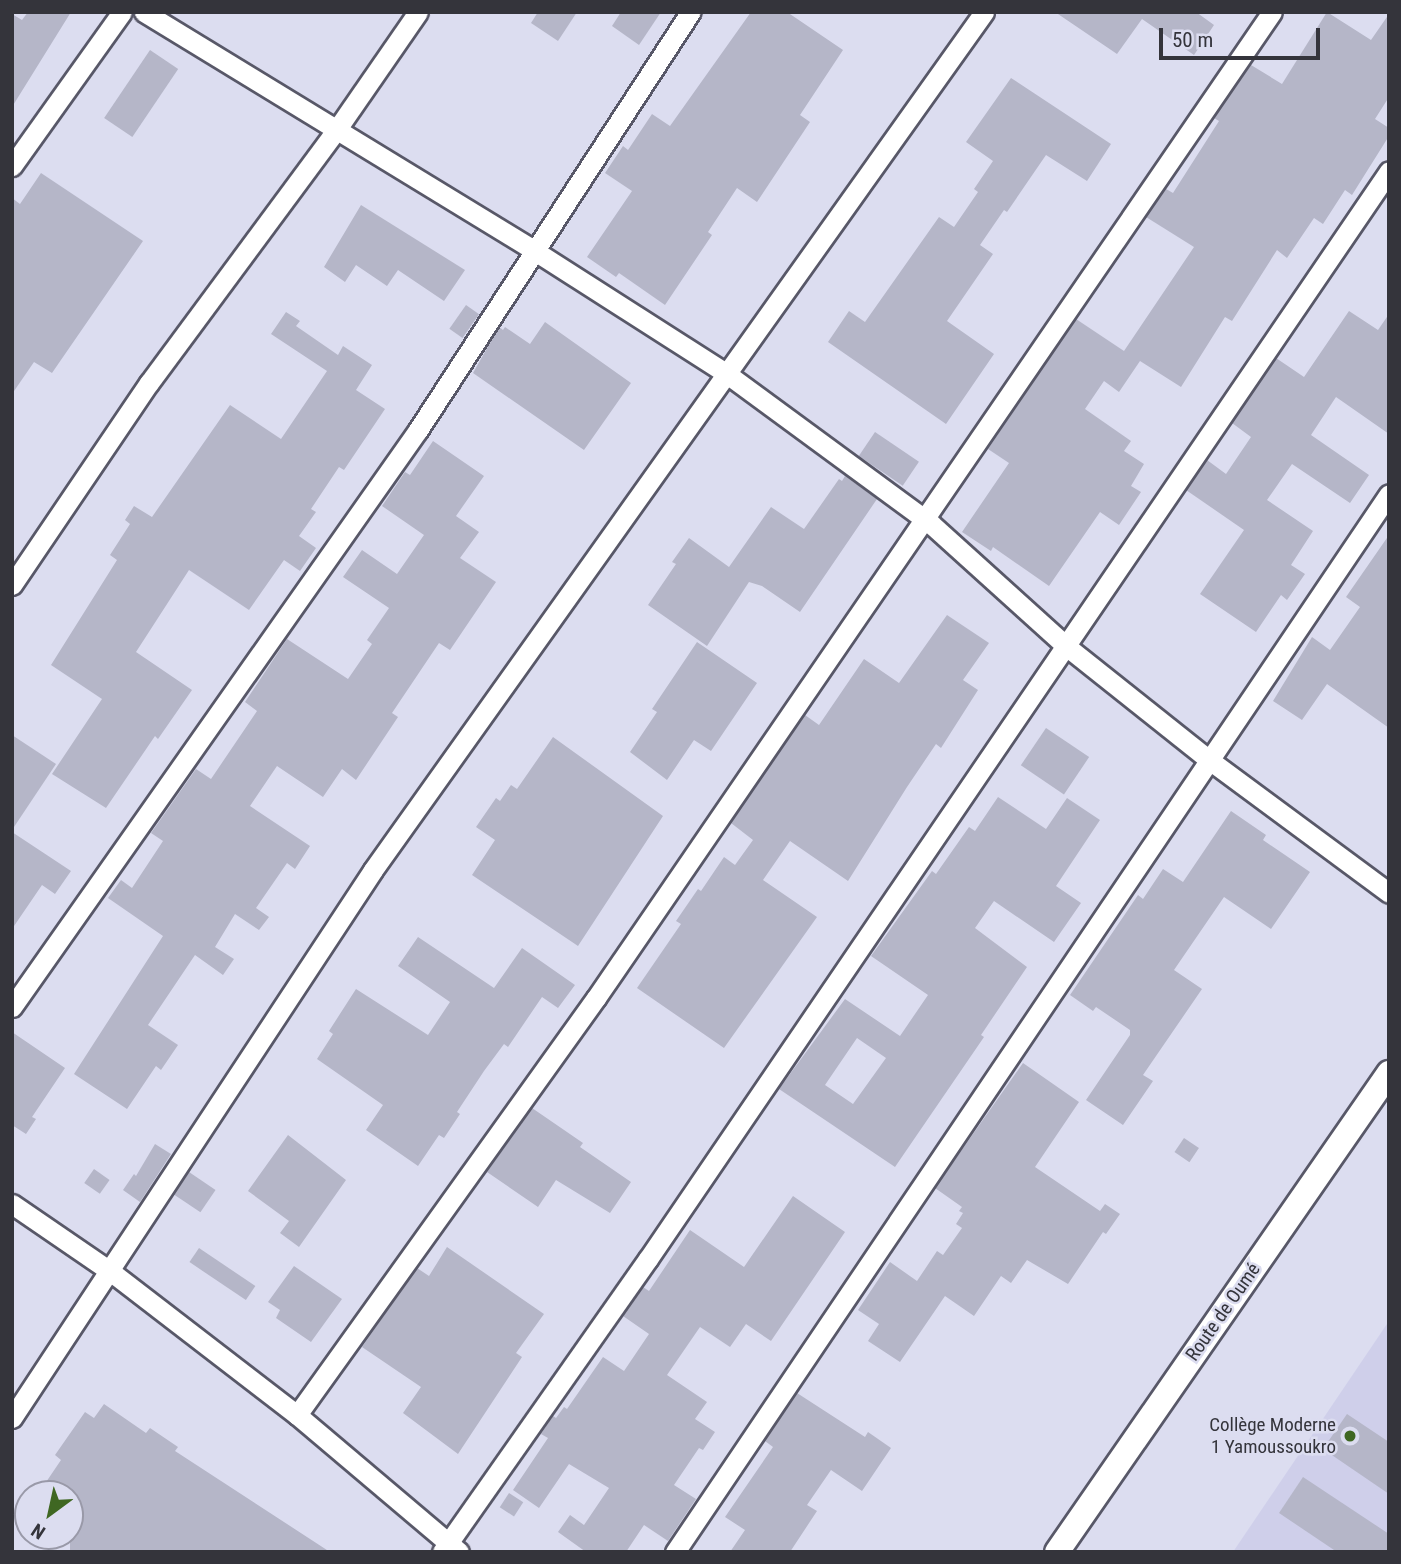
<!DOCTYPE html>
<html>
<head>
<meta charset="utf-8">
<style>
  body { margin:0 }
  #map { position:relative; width:1401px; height:1564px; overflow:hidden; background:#dcddf0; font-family:"Roboto Condensed",sans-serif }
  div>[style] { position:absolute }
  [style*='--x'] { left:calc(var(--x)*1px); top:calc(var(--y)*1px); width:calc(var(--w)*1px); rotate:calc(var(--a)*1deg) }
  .built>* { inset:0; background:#cfcfea }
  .building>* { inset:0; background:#b5b6c8; transform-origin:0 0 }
  .roads { filter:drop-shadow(2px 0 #585868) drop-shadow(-2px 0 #585868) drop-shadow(0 2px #585868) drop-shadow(0 -2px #585868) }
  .minor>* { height:19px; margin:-9.5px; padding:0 9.5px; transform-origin:9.5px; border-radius:9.5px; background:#fff }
  .tertiary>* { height:24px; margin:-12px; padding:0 12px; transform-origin:12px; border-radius:12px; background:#fff }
  .dots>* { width:19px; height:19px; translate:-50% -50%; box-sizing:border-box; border:4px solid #dcddf0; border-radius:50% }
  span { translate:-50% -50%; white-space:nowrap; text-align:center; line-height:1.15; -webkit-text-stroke:5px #dcddf0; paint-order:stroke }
  .street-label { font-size:19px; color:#34343b }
  .poi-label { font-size:19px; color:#34343b }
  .right { translate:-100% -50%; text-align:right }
  .frame { position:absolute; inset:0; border:14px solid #34343b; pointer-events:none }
  .north { position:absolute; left:14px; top:1480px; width:70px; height:70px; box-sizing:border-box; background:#dcddf0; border:2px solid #9999a8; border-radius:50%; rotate:213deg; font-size:19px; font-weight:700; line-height:28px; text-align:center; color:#34343b }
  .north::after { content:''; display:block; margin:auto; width:24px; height:32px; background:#3f6722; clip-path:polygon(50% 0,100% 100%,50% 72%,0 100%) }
  .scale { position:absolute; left:1159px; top:28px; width:161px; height:32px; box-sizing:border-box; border:4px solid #34343b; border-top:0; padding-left:9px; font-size:21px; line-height:24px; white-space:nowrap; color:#34343b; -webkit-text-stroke:5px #dcddf0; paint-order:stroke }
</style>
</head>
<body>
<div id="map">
  <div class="built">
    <i style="clip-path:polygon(1389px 1321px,1389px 1552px,1233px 1552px)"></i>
  </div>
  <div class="building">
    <i style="clip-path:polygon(28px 12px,71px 12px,12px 107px,12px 14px,22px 20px)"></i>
    <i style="clip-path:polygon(538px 12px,577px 12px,558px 41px,531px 23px)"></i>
    <i style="clip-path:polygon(621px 12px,661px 12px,639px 45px,612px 26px)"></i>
    <i style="clip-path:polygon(751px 12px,787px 12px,843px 50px,800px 115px,810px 122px,757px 202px,737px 188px,708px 232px,712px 235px,665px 305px,619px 273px,616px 277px,587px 257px,632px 191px,605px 173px,623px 146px,628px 150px,652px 114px,670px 126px)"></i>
    <i style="clip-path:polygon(1055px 12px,1196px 12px,1214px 25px,1194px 55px,1142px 19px,1117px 54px)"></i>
    <i style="clip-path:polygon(1327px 12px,1371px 40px,1389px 14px,1389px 97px,1375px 119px,1389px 128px,1389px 136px,1352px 195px,1345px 190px,1323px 224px,1314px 218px,1287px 258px,1277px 250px,1232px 321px,1225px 317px,1181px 387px,1140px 361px,1119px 392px,1104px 381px,1085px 409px,1131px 441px,1124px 451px,1144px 464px,1131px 486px,1141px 492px,1119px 525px,1100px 512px,1049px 586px,993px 547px,991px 551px,962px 532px,1009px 463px,988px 449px,1076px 319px,1124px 351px,1194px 247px,1146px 217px,1166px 189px,1173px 193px,1219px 121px,1214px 118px,1251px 65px,1282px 84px)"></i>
    <i style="left:150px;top:50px;width:34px;height:82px;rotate:34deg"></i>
    <i style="clip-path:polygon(1011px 78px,1111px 144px,1087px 181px,1046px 155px,1007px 212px,1004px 210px,980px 245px,993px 254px,947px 321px,994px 354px,946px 424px,828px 342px,849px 311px,865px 322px,939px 217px,954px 227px,978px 192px,974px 189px,993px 161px,966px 142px)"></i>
    <i style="clip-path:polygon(41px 173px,143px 241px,52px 373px,34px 362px,12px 394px,12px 198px,20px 204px)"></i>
    <i style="clip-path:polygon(361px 205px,465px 270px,444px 301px,398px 270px,387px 286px,356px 265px,345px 282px,324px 267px)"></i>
    <i style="left:466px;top:305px;width:16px;height:29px;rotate:35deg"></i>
    <i style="clip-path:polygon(1349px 311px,1378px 330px,1389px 314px,1389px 434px,1336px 397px,1311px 435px,1369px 475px,1350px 503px,1292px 464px,1267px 500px,1313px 531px,1291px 565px,1305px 574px,1287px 600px,1281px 595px,1256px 632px,1200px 594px,1244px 530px,1186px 490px,1207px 460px,1226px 474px,1251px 437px,1232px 423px,1276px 358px,1304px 377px)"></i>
    <i style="clip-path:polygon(286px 312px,300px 321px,296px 326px,338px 355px,343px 346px,372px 365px,356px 390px,385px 409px,344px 470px,339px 467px,311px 509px,316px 512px,299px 536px,316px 548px,300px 571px,284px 560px,249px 610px,189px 570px,136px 652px,192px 690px,158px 739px,155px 736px,106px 808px,52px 774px,102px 699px,51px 665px,117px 560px,110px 555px,130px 524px,125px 520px,134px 506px,152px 517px,230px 405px,281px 439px,327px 371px,271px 334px)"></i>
    <i style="clip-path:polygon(545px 322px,631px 383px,584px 450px,473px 373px,499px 327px,503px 330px,505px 327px,530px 344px)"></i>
    <i style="left:875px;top:432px;width:53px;height:29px;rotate:34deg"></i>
    <i style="clip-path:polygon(433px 441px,484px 476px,456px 516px,479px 532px,460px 558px,496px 582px,450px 650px,439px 643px,392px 713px,398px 717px,356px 780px,342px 769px,323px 797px,277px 766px,250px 806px,310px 846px,295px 869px,287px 863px,256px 908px,269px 917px,259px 930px,235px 914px,215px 947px,234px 959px,223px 975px,195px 955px,148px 1025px,178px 1045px,161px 1070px,156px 1066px,127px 1109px,74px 1074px,163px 936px,108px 898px,121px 880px,132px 888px,163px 841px,151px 833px,196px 769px,211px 779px,257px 711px,245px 702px,287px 639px,348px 679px,372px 644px,367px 640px,389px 608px,343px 577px,362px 550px,397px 574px,424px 535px,382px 506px,405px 472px,410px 475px)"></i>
    <i style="clip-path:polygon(845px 476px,877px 499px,800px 612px,762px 586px,749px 582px,707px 646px,648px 605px,676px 564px,672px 562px,689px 538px,729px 567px,771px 507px,804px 529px,839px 479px,842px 481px)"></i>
    <i style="clip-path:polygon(1389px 535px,1389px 728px,1327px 684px,1302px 720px,1273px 701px,1312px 637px,1330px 650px,1360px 607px,1346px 597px)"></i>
    <i style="clip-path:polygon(947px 615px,989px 643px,963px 680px,978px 690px,941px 748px,936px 744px,907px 787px,848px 881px,790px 841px,763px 880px,817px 917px,724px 1048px,637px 988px,681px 924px,676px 921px,698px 889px,701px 891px,724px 857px,735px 865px,753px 840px,731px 823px,805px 715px,819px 725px,864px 659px,899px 683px)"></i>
    <i style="clip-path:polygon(697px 642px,757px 683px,711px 751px,694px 740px,667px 780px,630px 752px,657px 712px,652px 709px)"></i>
    <i style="left:1046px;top:728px;width:52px;height:45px;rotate:34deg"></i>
    <i style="clip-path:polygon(12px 735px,56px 764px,12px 830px)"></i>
    <i style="clip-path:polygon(553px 737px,663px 816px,578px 946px,472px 875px,495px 840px,476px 827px,496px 798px,500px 801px,511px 785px,517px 789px)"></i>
    <i style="clip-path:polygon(evenodd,998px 797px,1046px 829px,1067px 798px,1100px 820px,1056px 886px,1081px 903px,1054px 942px,994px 901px,975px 928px,1027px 967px,981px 1035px,984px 1037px,895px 1167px,779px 1089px,845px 999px,900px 1036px,928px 995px,871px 956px,932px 871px,936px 874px,969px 827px,975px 831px,998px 797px,857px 1038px,886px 1058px,853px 1104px,825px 1085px,857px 1038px)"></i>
    <i style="clip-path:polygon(1231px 811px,1266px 835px,1263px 840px,1310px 872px,1271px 929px,1224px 897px,1174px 970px,1202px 989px,1143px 1075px,1153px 1081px,1123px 1125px,1086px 1100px,1130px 1035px,1130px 1030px,1096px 1007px,1093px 1011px,1070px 995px,1138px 895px,1143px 899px,1163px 869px,1183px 882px)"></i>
    <i style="clip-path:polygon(12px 832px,71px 871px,55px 894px,42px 885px,12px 929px)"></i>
    <i style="clip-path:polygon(418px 937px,494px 988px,522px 948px,575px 985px,558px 1008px,542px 997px,508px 1047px,504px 1044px,484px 1071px,457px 1112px,460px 1114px,444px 1138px,439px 1135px,418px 1166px,366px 1130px,383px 1105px,317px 1059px,333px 1034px,329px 1031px,356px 989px,428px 1035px,450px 1002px,398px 966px)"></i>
    <i style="clip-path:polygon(12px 1032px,65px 1068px,32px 1117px,36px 1119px,26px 1134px,12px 1125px)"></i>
    <i style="clip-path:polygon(1023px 1063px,1079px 1102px,1035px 1167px,1100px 1211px,1105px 1204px,1120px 1214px,1106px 1234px,1103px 1232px,1068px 1284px,1027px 1260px,1011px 1283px,1001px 1276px,974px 1316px,945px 1296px,900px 1362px,868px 1341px,879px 1324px,858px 1310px,890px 1262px,917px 1281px,937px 1251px,943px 1255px,962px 1228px,956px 1224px,963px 1213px,959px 1211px,962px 1207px,935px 1188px)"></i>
    <i style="clip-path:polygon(532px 1108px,583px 1143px,580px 1147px,631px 1182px,610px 1213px,556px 1180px,538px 1207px,487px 1172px)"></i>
    <i style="clip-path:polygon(288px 1135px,346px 1180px,299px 1247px,280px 1233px,289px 1221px,248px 1191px)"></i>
    <i style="left:1184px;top:1138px;width:18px;height:17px;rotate:34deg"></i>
    <i style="clip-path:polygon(155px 1144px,171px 1154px,140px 1202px,123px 1190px,134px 1174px,136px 1176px)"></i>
    <i style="left:94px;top:1169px;width:19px;height:17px;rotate:35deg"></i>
    <i style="left:189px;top:1172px;width:32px;height:27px;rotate:34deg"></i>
    <i style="clip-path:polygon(793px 1196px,845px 1232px,771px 1341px,746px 1324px,730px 1347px,700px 1327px,667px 1375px,707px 1402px,695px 1419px,715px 1432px,703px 1450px,699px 1448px,674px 1485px,696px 1499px,668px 1541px,644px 1525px,626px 1552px,586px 1552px,558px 1532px,570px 1515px,584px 1525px,609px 1488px,569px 1464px,539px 1508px,513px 1490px,548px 1438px,541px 1434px,553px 1416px,556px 1418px,564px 1407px,567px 1409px,603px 1357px,624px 1371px,649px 1334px,623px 1316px,643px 1287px,649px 1291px,690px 1230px,744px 1267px)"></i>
    <i style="clip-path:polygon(447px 1247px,544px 1314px,516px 1353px,522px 1357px,458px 1454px,403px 1413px,421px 1387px,362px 1347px,417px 1268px,429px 1276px)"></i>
    <i style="left:199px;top:1248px;width:68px;height:17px;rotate:34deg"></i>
    <i style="clip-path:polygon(294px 1266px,342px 1299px,311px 1342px,276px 1318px,280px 1310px,268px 1302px)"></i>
    <i style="clip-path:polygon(797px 1393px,865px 1437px,868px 1432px,891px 1448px,862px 1491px,831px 1470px,807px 1505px,817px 1511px,790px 1552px,730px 1552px,745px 1530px,725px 1517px,773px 1447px,765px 1441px)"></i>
    <i style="clip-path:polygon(104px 1404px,146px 1433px,150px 1428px,178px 1447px,175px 1451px,330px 1552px,70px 1552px,70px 1494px,38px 1494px,61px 1460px,55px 1455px,85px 1412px,94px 1418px)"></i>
    <i style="clip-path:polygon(1347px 1414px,1389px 1442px,1389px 1494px,1323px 1449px)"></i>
    <i style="clip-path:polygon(1303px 1477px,1389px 1534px,1389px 1552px,1337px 1552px,1279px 1513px)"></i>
    <i style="left:509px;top:1493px;width:17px;height:17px;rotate:33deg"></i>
  </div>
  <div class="roads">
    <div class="minor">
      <i style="--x:144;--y:12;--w:458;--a:31.4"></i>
      <i style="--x:535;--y:251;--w:228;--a:32.6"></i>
      <i style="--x:727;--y:374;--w:253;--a:36.3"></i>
      <i style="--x:931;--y:524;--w:182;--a:42.1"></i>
      <i style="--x:1066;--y:646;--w:181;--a:38.5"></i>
      <i style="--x:1208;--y:759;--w:225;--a:36.5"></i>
      <i style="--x:12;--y:166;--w:189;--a:-54.5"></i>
      <i style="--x:12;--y:585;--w:244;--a:-55.9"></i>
      <i style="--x:149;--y:383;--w:316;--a:-53.5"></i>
      <i style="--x:337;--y:129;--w:142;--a:-55.3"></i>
      <i style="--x:12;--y:1007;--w:706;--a:-54.87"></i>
      <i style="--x:418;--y:430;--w:499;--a:-56.9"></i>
      <i style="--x:12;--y:1204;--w:119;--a:34.4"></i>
      <i style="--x:110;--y:1271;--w:236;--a:37.6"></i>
      <i style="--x:297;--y:1415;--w:212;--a:40.2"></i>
      <i style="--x:297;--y:1415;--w:513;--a:-54.36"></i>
      <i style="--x:596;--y:998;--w:1195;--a:-55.57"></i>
      <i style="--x:12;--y:1418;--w:656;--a:-56.62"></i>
      <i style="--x:373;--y:870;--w:1053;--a:-54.54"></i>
      <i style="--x:442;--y:1552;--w:358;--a:-54.9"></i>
      <i style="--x:648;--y:1259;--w:1316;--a:-55.74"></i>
      <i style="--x:675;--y:1552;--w:1276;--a:-55.99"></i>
    </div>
    <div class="tertiary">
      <i style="--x:1057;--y:1552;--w:583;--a:-55.27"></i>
    </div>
  </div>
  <div class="dots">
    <i style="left:1350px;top:1436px;background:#3f6722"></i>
  </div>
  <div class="street-label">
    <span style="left:1223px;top:1312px;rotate:-55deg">Route de Oumé</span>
  </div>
  <div class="poi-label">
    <span class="right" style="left:1336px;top:1436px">Collège Moderne<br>1 Yamoussoukro</span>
  </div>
  <div class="frame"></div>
  <div class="north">N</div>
  <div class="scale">50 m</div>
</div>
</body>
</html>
